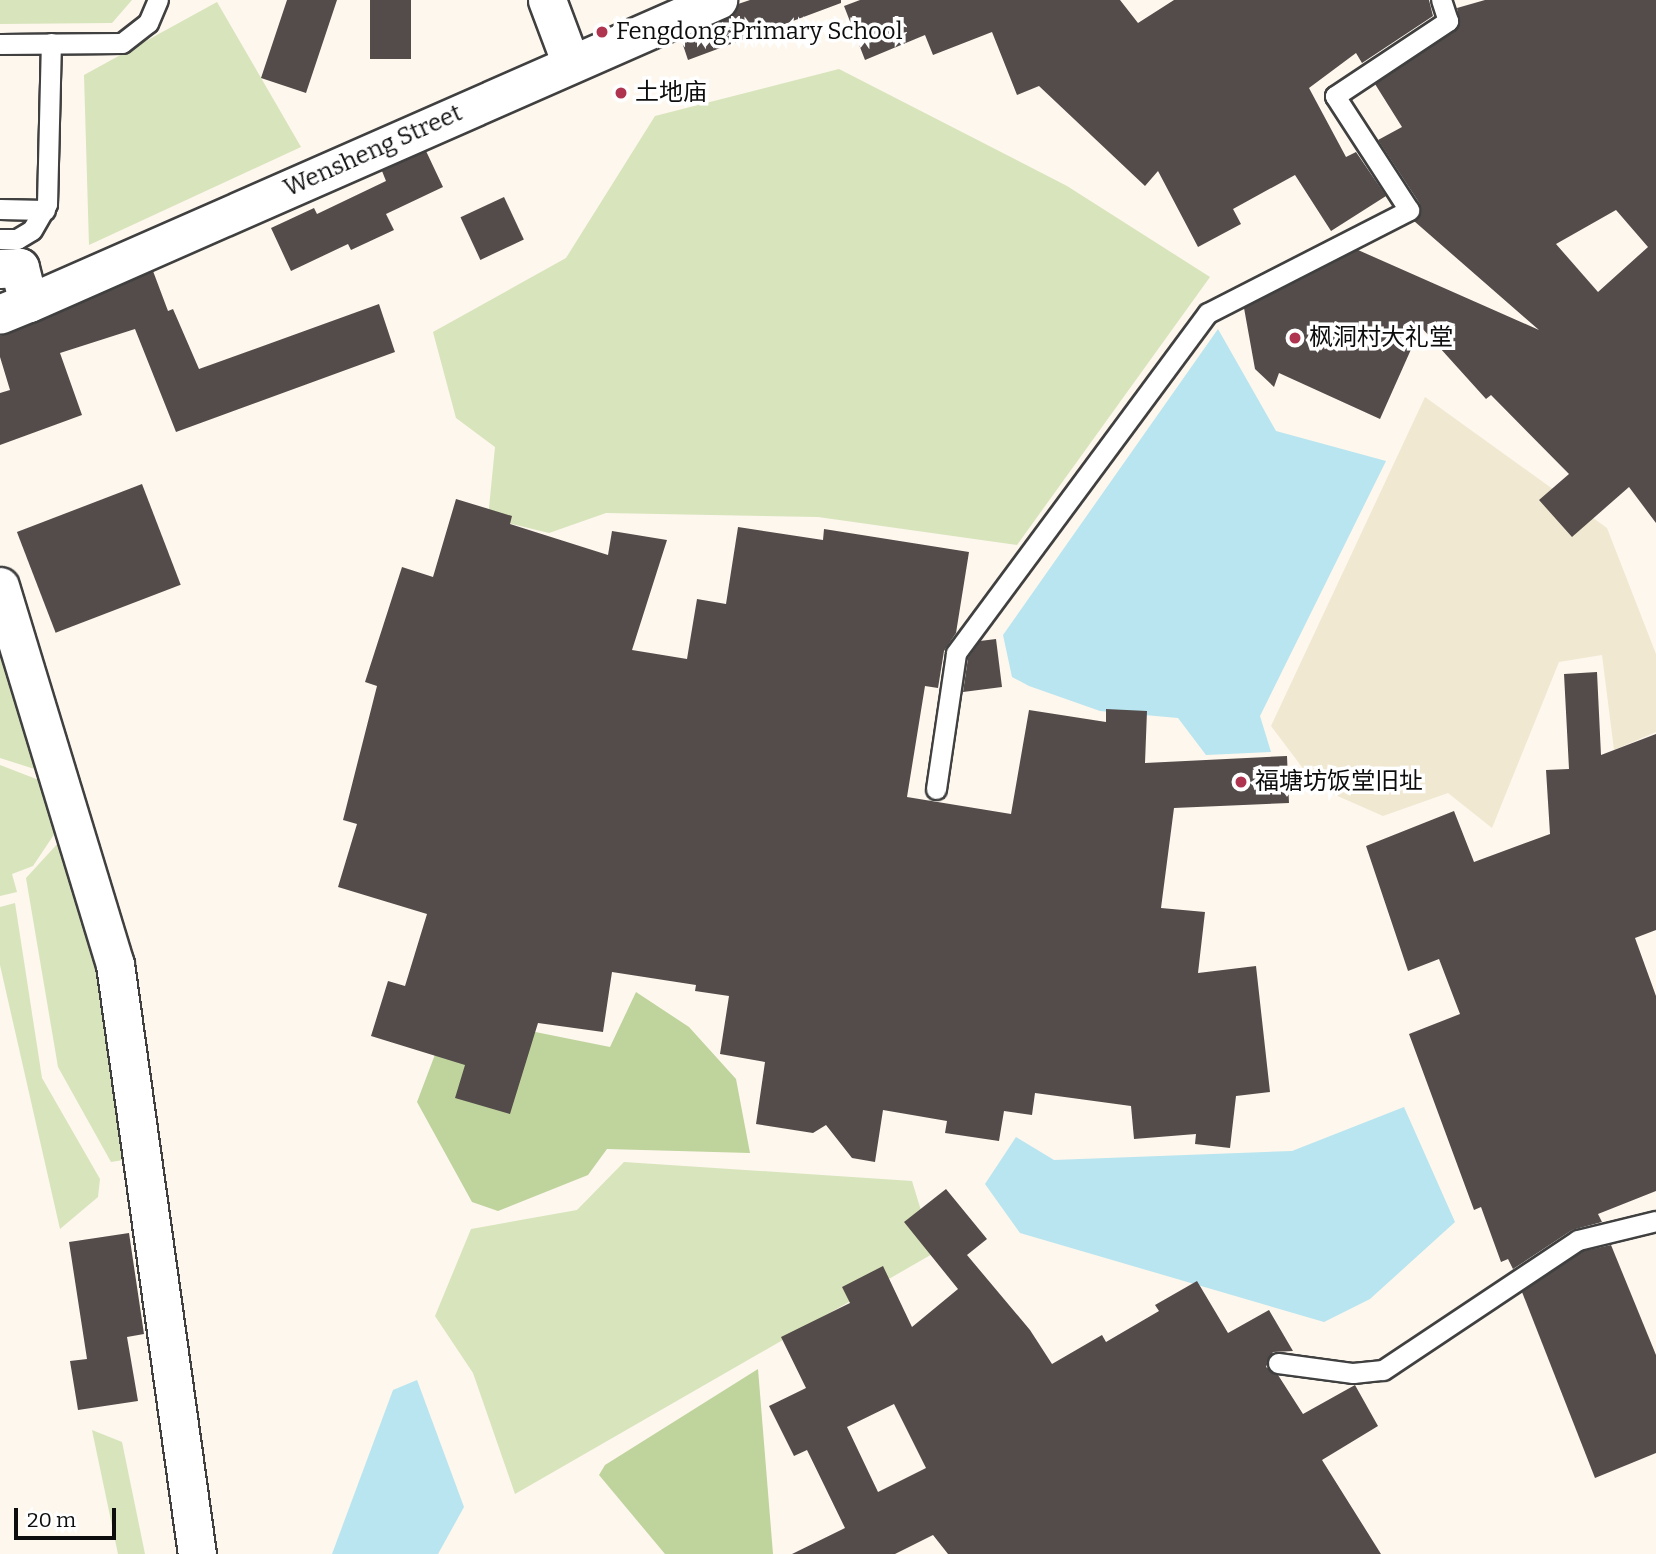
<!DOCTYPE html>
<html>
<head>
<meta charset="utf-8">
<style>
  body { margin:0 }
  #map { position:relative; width:1656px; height:1554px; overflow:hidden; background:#fdf7ee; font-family:Bitter,"Noto Sans SC",serif }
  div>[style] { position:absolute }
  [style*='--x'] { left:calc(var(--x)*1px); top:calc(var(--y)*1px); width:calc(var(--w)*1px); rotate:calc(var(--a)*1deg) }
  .farmland>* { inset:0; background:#f1e8d1 }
  .green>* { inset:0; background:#d8e4bb }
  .forest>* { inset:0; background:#bfd39c }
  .water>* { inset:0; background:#b8e5ef }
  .building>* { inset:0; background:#544c4a; transform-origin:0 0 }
  .roads { filter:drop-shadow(2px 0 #404040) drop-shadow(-2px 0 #404040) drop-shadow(0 2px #404040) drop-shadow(0 -2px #404040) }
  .service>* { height:19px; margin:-9.5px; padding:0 9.5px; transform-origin:9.5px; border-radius:9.5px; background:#fff }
  .minor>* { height:37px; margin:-18.5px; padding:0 18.5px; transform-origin:18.5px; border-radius:18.5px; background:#fff }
  .tertiary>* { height:38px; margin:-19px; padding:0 19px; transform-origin:19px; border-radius:19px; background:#fff }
  .dots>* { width:19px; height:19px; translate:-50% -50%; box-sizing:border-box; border:4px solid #fff; border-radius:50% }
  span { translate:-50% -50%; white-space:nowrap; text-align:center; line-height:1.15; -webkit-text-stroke:7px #fff; paint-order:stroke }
  .poi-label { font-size:24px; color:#0d0d0d }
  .left { translate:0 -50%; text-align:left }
  .street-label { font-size:24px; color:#0d0d0d }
  .scale { position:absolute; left:14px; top:1508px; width:102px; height:32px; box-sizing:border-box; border:4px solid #0d0d0d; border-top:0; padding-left:9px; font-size:21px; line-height:24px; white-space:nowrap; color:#0d0d0d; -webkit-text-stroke:5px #fff; paint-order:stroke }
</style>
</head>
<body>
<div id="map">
  <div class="farmland">
    <i style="clip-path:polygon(1425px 397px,1607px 528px,1656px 654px,1656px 732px,1614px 750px,1602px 655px,1559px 662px,1492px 828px,1448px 793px,1383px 816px,1317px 787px,1271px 726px)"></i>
  </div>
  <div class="green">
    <i style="clip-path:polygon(0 0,132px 0,112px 23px,0 24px)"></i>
    <i style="clip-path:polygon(217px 2px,301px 147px,89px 245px,84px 75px)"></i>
    <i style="clip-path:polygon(839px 69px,1067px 186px,1210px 277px,1017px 545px,818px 517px,606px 513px,549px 533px,488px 518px,495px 447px,456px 418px,433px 332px,566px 258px,655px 116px)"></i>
    <i style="clip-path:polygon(0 648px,44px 772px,0 758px)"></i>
    <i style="clip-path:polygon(0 765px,44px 782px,57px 830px,33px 866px,12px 874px,17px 892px,0 896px)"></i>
    <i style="clip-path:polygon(60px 841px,108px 994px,123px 1160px,111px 1162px,58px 1067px,26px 878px)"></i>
    <i style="clip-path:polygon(15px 903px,42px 1078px,100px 1179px,98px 1197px,60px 1229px,0 965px,0 907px)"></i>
    <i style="clip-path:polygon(624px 1162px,912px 1181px,934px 1253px,515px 1494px,473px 1373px,435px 1316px,471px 1229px,577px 1210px)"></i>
    <i style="clip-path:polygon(92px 1430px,122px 1442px,145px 1554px,118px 1554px)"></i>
  </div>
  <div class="forest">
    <i style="clip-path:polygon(636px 992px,689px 1027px,736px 1079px,750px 1153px,607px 1149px,588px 1175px,498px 1211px,472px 1202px,417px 1102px,450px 1015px,610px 1047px)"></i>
    <i style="clip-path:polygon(758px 1369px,773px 1554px,665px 1554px,599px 1475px,605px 1465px)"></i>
  </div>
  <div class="water">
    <i style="clip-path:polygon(1218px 329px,1276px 431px,1386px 461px,1260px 716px,1271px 752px,1206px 755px,1178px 718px,1100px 711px,1029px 686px,1012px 677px,1003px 635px)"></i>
    <i style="clip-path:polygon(1404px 1107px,1455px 1222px,1370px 1299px,1324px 1322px,1020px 1233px,985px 1184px,1016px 1137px,1054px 1160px,1292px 1151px)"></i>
    <i style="clip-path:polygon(417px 1380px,464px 1507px,438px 1554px,332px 1554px,393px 1390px)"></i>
  </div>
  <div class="building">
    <i style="clip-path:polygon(287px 0,337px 0,306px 93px,261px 78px)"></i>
    <i style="left:370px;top:0;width:41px;height:59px"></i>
    <i style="clip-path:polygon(750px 0,841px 0,841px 3px,688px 60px,681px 39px,726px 19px,738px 4px)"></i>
    <i style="clip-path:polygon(860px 0,1120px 0,1138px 23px,1174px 0,1429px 0,1433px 16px,1362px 63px,1356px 53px,1309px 88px,1346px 157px,1356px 152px,1386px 196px,1331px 231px,1295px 175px,1233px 209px,1241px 224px,1198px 247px,1158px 171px,1145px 186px,1039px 86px,1017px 95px,992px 32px,933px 55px,925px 35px,865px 60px,844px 6px)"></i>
    <i style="clip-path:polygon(evenodd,1485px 0,1656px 0,1656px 523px,1629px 487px,1572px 537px,1539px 500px,1569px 474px,1491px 395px,1486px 399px,1421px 327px,1380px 419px,1279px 373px,1274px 387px,1255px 369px,1244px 308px,1358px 250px,1539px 330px,1414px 221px,1420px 216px,1420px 204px,1378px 140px,1402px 127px,1375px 84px,1455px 31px,1460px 24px,1457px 8px,1485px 0,1616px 210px,1648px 247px,1598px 292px,1556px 244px,1616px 210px)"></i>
    <i style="clip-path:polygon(426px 151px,443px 187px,386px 214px,394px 230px,351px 250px,348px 244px,291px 271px,271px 228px,314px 208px,317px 214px,386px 181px,382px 171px)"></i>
    <i style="left:504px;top:197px;width:47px;height:48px;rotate:65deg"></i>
    <i style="clip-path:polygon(153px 271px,168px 311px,173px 309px,199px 369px,379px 304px,395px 352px,176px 432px,135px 329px,60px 353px,82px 415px,0 445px,0 393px,10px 390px,0 357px,0 336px)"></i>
    <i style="left:142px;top:484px;width:108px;height:134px;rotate:69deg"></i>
    <i style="clip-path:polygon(456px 499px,512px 516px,510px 524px,608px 555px,612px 531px,667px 540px,632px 650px,687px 659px,697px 599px,726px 604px,738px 527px,823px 540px,824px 529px,969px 552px,956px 633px,944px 651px,938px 688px,925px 686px,907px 797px,1011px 814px,1029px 710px,1106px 722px,1106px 709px,1147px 711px,1145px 763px,1287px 756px,1289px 803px,1174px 808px,1161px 908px,1205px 912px,1198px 973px,1256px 966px,1270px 1092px,1236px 1096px,1230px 1148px,1195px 1144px,1196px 1134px,1134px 1139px,1131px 1106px,1035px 1093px,1032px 1115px,1004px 1111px,999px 1141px,945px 1133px,947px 1121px,883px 1110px,875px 1162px,852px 1158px,826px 1125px,813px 1133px,756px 1124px,765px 1062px,720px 1054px,729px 996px,695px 991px,696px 985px,612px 972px,603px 1032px,538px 1023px,510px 1114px,455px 1098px,465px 1065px,371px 1036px,388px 981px,405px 986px,427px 914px,338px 887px,357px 824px,343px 820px,377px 686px,365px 682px,402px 567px,433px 577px)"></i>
    <i style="clip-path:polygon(996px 639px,1002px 687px,963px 692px,968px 658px,980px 641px)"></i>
    <i style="clip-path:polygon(1597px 672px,1601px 755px,1656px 734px,1656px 930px,1635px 938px,1656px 996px,1656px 1191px,1598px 1214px,1602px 1222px,1572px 1230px,1513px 1269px,1508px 1259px,1501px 1262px,1481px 1207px,1474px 1210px,1409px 1034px,1460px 1014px,1439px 959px,1408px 971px,1366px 846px,1454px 811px,1474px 862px,1550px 834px,1546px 770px,1569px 769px,1564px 674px)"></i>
    <i style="clip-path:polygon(evenodd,946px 1189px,987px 1239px,967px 1255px,1030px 1330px,1052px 1364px,1102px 1335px,1106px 1342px,1159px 1311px,1155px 1305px,1197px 1281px,1228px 1333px,1269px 1310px,1293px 1351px,1273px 1352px,1266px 1367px,1278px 1375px,1303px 1414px,1355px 1385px,1378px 1426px,1322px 1460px,1381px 1554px,948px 1554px,933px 1535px,895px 1554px,792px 1554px,845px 1528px,807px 1450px,794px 1456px,769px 1406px,806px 1388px,781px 1337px,850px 1303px,842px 1287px,883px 1266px,912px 1327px,958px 1289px,904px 1222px,946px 1189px,894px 1404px,926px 1468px,878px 1492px,847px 1427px,894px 1404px)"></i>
    <i style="clip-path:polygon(129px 1233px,144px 1334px,127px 1337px,138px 1401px,78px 1410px,70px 1361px,87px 1359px,69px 1242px)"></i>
    <i style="clip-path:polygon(1611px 1245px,1656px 1355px,1656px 1453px,1595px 1478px,1522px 1292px,1583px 1251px)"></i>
  </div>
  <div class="roads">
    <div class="service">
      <i style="--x:0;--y:44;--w:122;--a:-0.5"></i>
      <i style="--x:122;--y:43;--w:33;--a:-38"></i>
      <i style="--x:148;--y:23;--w:25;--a:-67"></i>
      <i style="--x:0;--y:209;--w:45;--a:1.3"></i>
      <i style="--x:0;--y:239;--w:17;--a:0"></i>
      <i style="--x:17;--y:239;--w:17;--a:-31"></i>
      <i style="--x:32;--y:230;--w:30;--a:-60"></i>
      <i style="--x:47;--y:204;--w:161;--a:-88.6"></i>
      <i style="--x:936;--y:789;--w:137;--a:-81.6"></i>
      <i style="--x:956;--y:653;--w:423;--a:-53.5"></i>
      <i style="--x:1208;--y:313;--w:226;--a:-27.1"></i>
      <i style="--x:1409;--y:210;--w:136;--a:-123"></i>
      <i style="--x:1335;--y:96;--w:136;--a:-33.6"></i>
      <i style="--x:1448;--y:21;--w:22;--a:-108"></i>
      <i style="--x:1278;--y:1363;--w:76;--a:7.6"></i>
      <i style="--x:1353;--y:1373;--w:30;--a:-6"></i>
      <i style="--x:1383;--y:1370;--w:234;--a:-33.7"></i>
      <i style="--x:1578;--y:1240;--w:80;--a:-13.7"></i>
    </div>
    <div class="minor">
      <i style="--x:547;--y:0;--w:68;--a:69.4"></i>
      <i style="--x:29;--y:303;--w:753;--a:-23.74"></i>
      <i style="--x:0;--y:586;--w:395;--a:73.1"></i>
      <i style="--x:115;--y:964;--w:596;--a:82.09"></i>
    </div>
    <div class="tertiary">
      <i style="--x:0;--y:269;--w:20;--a:-3"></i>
      <i style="--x:20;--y:268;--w:36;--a:76"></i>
      <i style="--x:29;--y:303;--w:31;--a:158"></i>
    </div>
  </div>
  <div class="dots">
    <i style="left:602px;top:32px;background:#ae3450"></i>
    <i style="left:621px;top:93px;background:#ae3450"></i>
    <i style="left:1295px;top:338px;background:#ae3450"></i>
    <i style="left:1241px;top:782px;background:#ae3450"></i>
  </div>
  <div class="poi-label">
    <span class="left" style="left:616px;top:32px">Fengdong Primary School</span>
    <span class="left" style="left:635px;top:93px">土地庙</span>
    <span class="left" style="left:1309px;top:338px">枫洞村大礼堂</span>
    <span class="left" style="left:1255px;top:782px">福塘坊饭堂旧址</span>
  </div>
  <div class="street-label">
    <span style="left:373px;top:151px;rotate:-24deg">Wensheng Street</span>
  </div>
  <div class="scale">20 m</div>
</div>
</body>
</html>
